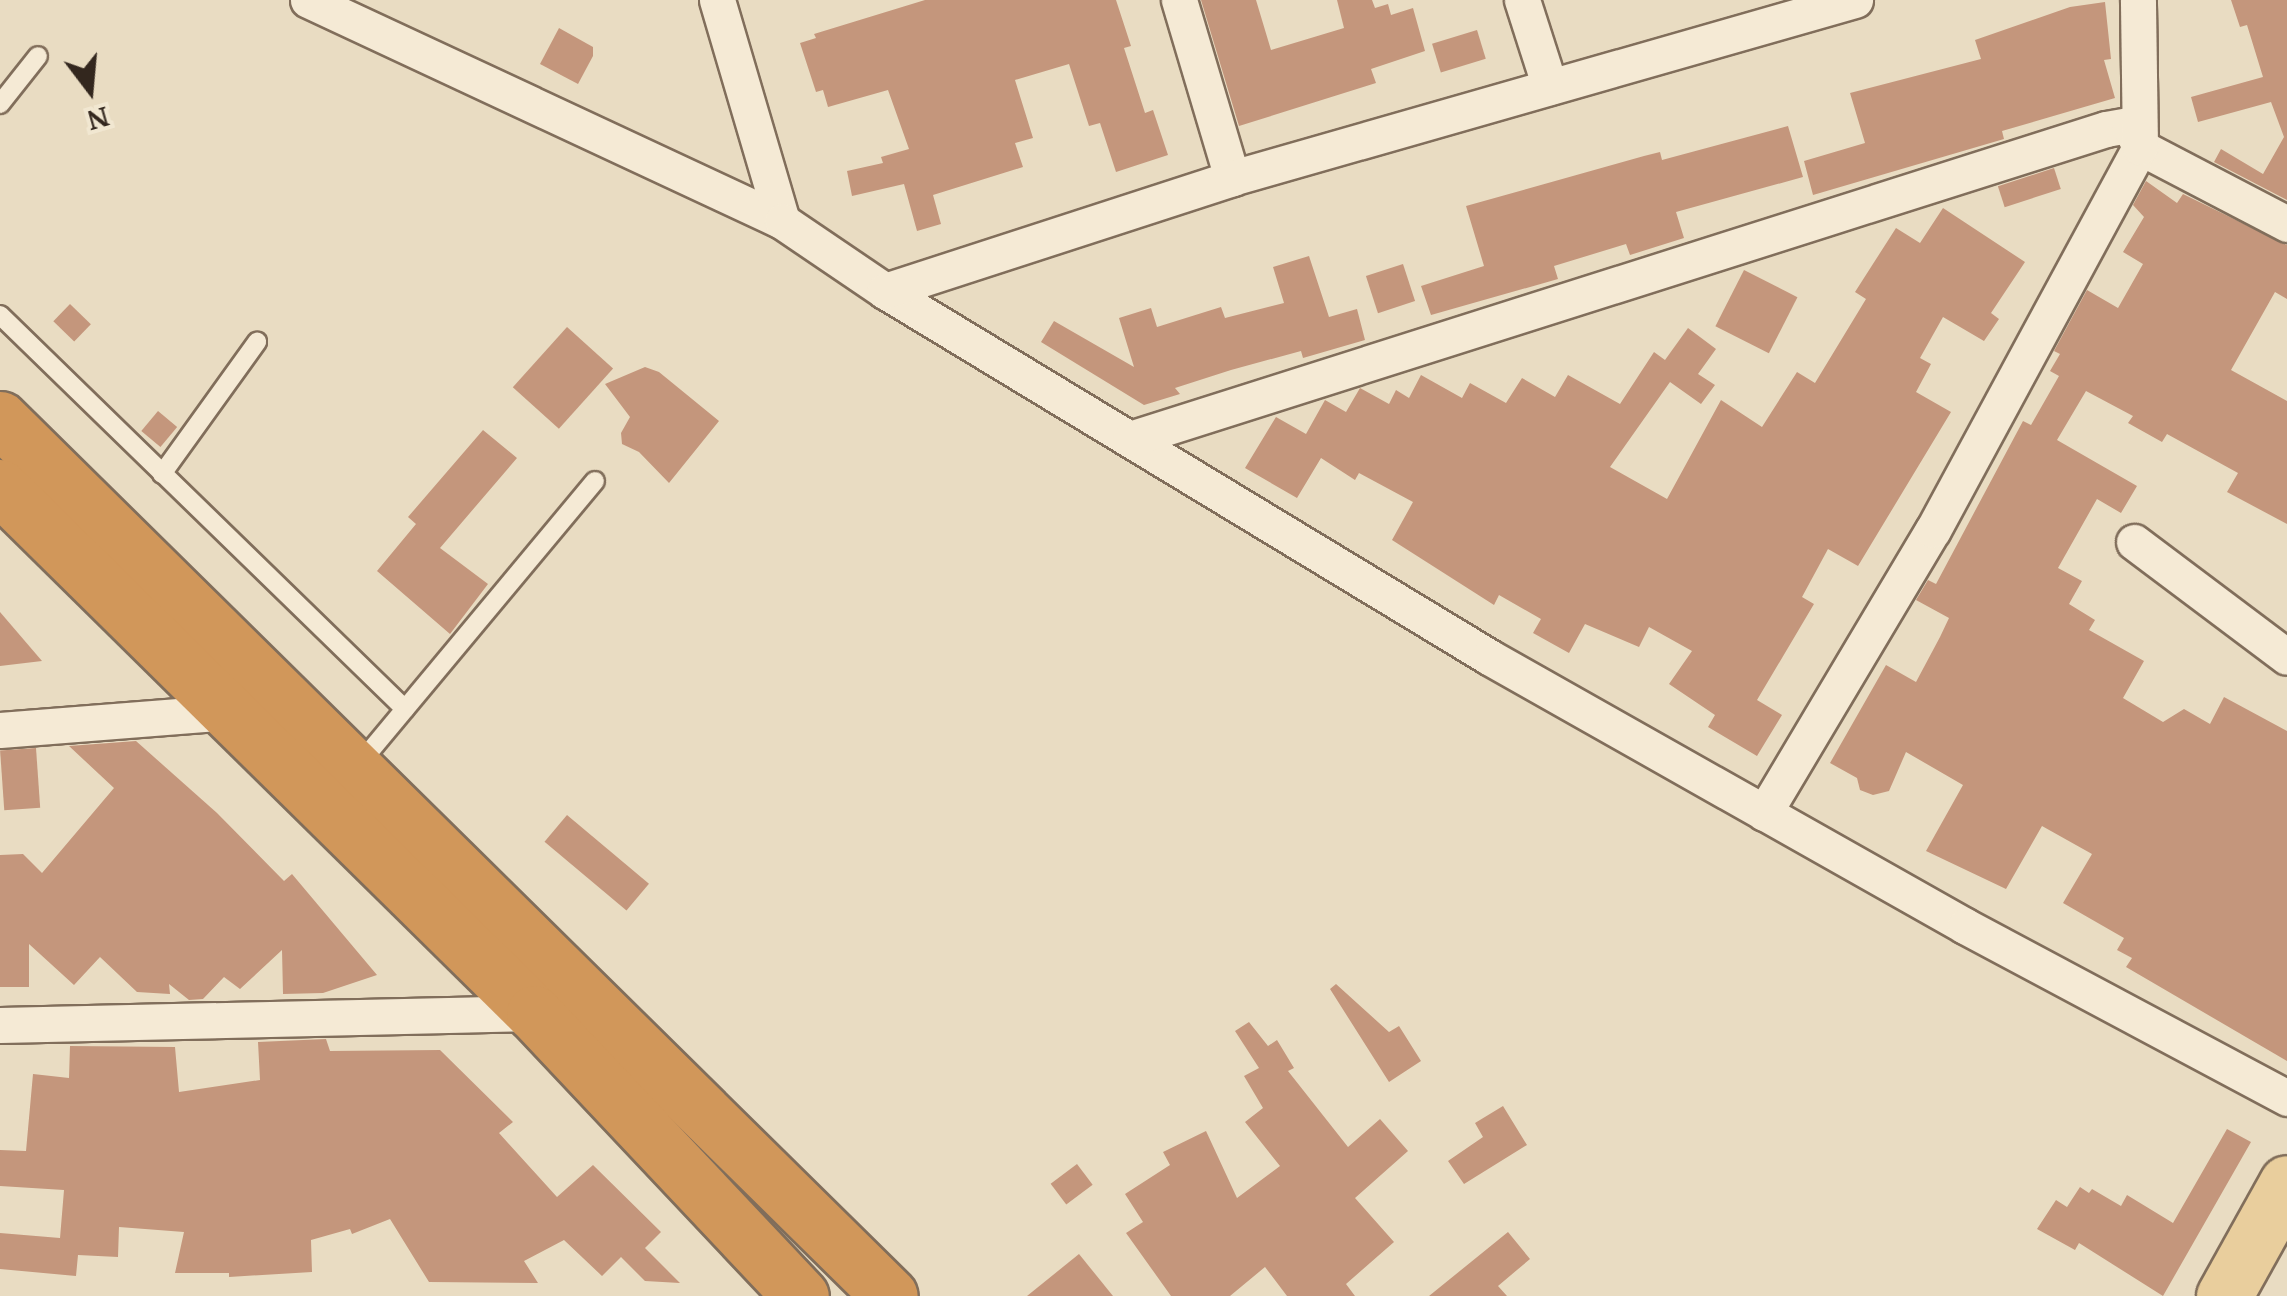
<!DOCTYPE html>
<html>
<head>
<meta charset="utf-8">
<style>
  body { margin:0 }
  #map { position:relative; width:2287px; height:1296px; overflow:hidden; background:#e9dcc2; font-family:"PT Serif",serif }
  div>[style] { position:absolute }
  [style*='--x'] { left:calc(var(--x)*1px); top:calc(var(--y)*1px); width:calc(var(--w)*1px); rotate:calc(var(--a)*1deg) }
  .building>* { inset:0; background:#c4967c; transform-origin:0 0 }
  .roads { filter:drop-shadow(2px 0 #816e5b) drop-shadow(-2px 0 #816e5b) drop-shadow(0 2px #816e5b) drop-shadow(0 -2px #816e5b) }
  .lane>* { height:18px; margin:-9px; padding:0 9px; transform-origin:9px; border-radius:9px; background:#f5ead5 }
  .street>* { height:35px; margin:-17.5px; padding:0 17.5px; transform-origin:17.5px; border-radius:17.5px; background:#f5ead5 }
  .primary>* { height:55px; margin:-27.5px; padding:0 27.5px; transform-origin:27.5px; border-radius:27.5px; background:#e9ce9d }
  .highway>* { height:55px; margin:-27.5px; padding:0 27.5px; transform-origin:27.5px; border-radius:27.5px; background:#d1975a }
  span { translate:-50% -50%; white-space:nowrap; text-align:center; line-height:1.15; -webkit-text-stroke:10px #f1e7d1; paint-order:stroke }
  .north { position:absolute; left:40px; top:40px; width:100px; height:100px; -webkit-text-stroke:8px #f1e7d1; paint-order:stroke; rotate:164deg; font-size:28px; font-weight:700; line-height:40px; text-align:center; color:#33271e }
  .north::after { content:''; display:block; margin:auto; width:35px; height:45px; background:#33271e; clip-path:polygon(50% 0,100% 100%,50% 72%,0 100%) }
</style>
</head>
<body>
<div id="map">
  <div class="building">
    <i style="clip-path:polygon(925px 0,1116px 0,1131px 46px,1124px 48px,1145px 113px,1153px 110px,1168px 155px,1116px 172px,1100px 123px,1089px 126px,1069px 64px,1015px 80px,1033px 138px,1015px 143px,1023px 167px,933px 195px,941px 224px,917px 231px,904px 184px,852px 196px,847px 171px,883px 163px,881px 157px,909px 149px,888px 90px,828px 107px,823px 90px,816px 92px,800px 43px,816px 38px,814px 34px)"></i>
    <i style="clip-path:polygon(1201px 0,1256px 0,1271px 50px,1344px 28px,1337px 0,1372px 0,1375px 8px,1388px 4px,1391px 15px,1413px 8px,1425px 51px,1371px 69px,1376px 83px,1239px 126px)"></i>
    <i style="clip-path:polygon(2231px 0,2287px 0,2287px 200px,2214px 162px,2221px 149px,2263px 174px,2284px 137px,2271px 102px,2198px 122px,2191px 97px,2263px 77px,2247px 25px,2240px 27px)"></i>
    <i style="clip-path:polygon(2105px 2px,2111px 59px,2104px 60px,2115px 98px,2002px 131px,2004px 139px,1813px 195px,1804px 161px,1865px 143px,1850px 93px,1981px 59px,1975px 40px,2070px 7px)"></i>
    <i style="clip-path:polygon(559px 28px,593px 47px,593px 56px,578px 84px,540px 64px)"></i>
    <i style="left:1477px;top:30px;width:30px;height:47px;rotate:73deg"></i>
    <i style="clip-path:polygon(1788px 126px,1803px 177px,1676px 212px,1684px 238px,1630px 255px,1626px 244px,1554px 266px,1558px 279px,1431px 315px,1421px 286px,1484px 266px,1466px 206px,1644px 156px,1660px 152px,1662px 160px)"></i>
    <i style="left:2054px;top:168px;width:22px;height:59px;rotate:72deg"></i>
    <i style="clip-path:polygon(2146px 181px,2177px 203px,2183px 194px,2287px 245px,2287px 299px,2275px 292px,2231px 370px,2287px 401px,2287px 524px,2227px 492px,2238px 473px,2167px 434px,2162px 442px,2128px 423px,2133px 416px,2086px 391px,2057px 440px,2137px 486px,2121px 513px,2097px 499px,2058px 568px,2082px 581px,2069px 604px,2095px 620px,2089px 630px,2144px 661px,2123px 698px,2163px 722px,2184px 709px,2210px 724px,2224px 697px,2287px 731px,2287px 1061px,2126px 967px,2132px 958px,2117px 950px,2124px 938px,2063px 903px,2092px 854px,2042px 826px,2006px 889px,1926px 851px,1963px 785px,1906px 752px,1889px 791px,1873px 795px,1860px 790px,1857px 778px,1830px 763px,1886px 665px,1916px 682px,1940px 637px,1949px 618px,1916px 600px,1928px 580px,1936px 584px,2023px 421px,2031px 425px,2059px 376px,2050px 371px,2060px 354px,2054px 351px,2087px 290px,2118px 308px,2143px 264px,2123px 252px,2144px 217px,2133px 205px)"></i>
    <i style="clip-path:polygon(1943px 208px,2025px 262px,1991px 313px,1999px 319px,1984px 341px,1943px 317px,1920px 358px,1931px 364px,1916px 392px,1951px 412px,1858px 566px,1828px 549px,1802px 597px,1814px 604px,1757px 700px,1782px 715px,1757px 756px,1708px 727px,1715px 715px,1669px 684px,1692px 651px,1649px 627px,1639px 647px,1585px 624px,1569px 653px,1533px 633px,1541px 619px,1499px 595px,1494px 605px,1392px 540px,1413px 502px,1359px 473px,1355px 480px,1321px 458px,1297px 498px,1245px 468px,1276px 417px,1306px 434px,1325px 400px,1346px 412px,1360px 388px,1389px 404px,1396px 390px,1409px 398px,1421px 375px,1462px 398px,1470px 383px,1506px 403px,1522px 378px,1555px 397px,1568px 375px,1620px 404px,1654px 352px,1665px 360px,1688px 328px,1716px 349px,1698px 374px,1715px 385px,1701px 404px,1670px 382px,1610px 467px,1667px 499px,1721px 400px,1762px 427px,1797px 372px,1815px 383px,1866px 299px,1855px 292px,1896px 228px,1920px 243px)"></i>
    <i style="clip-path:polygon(1309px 256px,1329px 317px,1357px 309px,1365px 340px,1303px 358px,1301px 351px,1231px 370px,1175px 388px,1180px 394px,1144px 405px,1041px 342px,1054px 321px,1134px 367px,1119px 318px,1151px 308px,1157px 327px,1221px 307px,1225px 318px,1284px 303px,1273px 267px)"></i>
    <i style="left:1403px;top:264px;width:39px;height:39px;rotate:72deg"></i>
    <i style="left:1744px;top:270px;width:60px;height:63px;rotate:27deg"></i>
    <i style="left:70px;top:304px;width:29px;height:24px;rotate:44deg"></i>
    <i style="left:567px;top:327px;width:62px;height:81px;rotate:42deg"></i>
    <i style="clip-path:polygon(645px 367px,659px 372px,719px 421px,669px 483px,639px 452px,622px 444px,621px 433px,630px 417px,605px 384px)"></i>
    <i style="left:158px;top:411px;width:25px;height:26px;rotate:40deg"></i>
    <i style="clip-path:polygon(483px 430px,517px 458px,440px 548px,488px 584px,450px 634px,377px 571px,416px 524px,408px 517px)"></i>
    <i style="clip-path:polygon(0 612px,42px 661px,0 666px)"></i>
    <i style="clip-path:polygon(136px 741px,217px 813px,284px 881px,292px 874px,377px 975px,323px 993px,283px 994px,282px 950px,240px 989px,224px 977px,203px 999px,189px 1000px,169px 984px,170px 994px,137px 992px,100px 957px,74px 985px,29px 944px,29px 987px,0 987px,0 855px,23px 854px,42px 873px,114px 788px,69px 746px)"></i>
    <i style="left:36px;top:748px;width:60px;height:36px;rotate:86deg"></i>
    <i style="left:567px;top:815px;width:107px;height:35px;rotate:40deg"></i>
    <i style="clip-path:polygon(1336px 984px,1389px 1032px,1399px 1026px,1421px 1061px,1389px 1082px,1330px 989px)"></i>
    <i style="clip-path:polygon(1249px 1022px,1268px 1046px,1277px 1040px,1294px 1068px,1288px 1071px,1348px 1147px,1380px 1119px,1408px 1151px,1355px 1198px,1394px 1242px,1346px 1284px,1355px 1296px,1287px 1296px,1265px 1267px,1230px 1296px,1171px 1296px,1126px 1233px,1143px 1222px,1125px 1194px,1170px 1165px,1163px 1152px,1206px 1131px,1237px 1198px,1280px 1166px,1245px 1122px,1263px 1108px,1244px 1076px,1259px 1068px,1235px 1031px)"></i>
    <i style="clip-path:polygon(326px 1039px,330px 1051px,440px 1050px,513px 1122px,499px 1133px,557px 1197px,593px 1165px,661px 1232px,645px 1248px,680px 1283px,645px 1281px,621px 1257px,602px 1276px,564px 1240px,524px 1261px,538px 1283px,429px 1282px,390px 1219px,352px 1234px,350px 1229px,311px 1240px,312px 1272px,229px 1277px,229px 1273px,175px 1273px,184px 1232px,119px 1227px,118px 1257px,78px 1255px,76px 1276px,0 1269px,0 1233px,60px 1238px,64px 1190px,0 1186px,0 1150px,26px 1151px,33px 1074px,69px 1078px,70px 1046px,175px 1047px,179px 1092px,260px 1080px,258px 1042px)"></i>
    <i style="clip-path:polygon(1503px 1106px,1527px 1145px,1464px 1184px,1448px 1161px,1483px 1137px,1475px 1123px)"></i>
    <i style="clip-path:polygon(2227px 1129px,2251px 1142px,2163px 1296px,2079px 1243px,2075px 1250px,2037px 1229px,2056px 1200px,2067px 1207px,2080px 1187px,2089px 1193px,2092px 1189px,2121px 1206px,2127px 1195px,2173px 1223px)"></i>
    <i style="left:1077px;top:1164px;width:26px;height:33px;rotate:53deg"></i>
    <i style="clip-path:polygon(1508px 1232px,1530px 1259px,1498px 1286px,1507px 1296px,1429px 1296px)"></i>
    <i style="clip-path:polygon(1079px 1254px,1113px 1296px,1027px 1296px)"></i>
  </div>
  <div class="roads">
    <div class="lane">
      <i style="--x:0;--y:104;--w:61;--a:-51.6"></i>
      <i style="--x:0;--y:315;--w:565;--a:44.21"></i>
      <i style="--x:162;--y:474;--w:163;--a:-54.3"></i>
      <i style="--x:360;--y:763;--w:367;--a:-50.2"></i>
    </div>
    <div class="street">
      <i style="--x:308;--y:0;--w:523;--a:25"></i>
      <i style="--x:717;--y:0;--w:230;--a:73.6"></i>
      <i style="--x:782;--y:221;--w:125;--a:34.2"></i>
      <i style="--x:885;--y:291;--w:706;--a:31.21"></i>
      <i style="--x:1489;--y:657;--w:547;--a:29.47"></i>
      <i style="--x:1965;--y:926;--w:365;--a:28.1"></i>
      <i style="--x:1179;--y:0;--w:186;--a:73.4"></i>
      <i style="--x:1522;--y:0;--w:91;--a:72.2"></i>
      <i style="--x:885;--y:291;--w:365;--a:-18"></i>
      <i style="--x:1232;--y:178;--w:648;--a:-15.95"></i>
      <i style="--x:1130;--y:439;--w:1024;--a:-17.62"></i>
      <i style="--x:2106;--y:129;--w:23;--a:-10"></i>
      <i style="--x:2129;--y:125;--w:25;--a:63"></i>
      <i style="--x:2140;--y:147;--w:166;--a:27.6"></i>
      <i style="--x:2134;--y:542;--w:191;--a:36.9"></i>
      <i style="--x:0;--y:730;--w:230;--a:-4.5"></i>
      <i style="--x:1764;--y:813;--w:330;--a:-59.2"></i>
      <i style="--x:1933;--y:530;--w:435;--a:-61.6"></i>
      <i style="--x:2140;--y:147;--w:147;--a:-90.8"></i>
      <i style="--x:0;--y:1025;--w:534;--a:-1.29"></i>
    </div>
    <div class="primary">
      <i style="--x:2224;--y:1296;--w:129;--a:-60.9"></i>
    </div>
    <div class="highway">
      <i style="--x:0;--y:419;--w:1249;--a:44.58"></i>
      <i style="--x:0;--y:487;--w:750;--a:44.57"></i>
      <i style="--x:534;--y:1013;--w:389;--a:46.7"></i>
    </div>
  </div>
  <div class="north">N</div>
</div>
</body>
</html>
